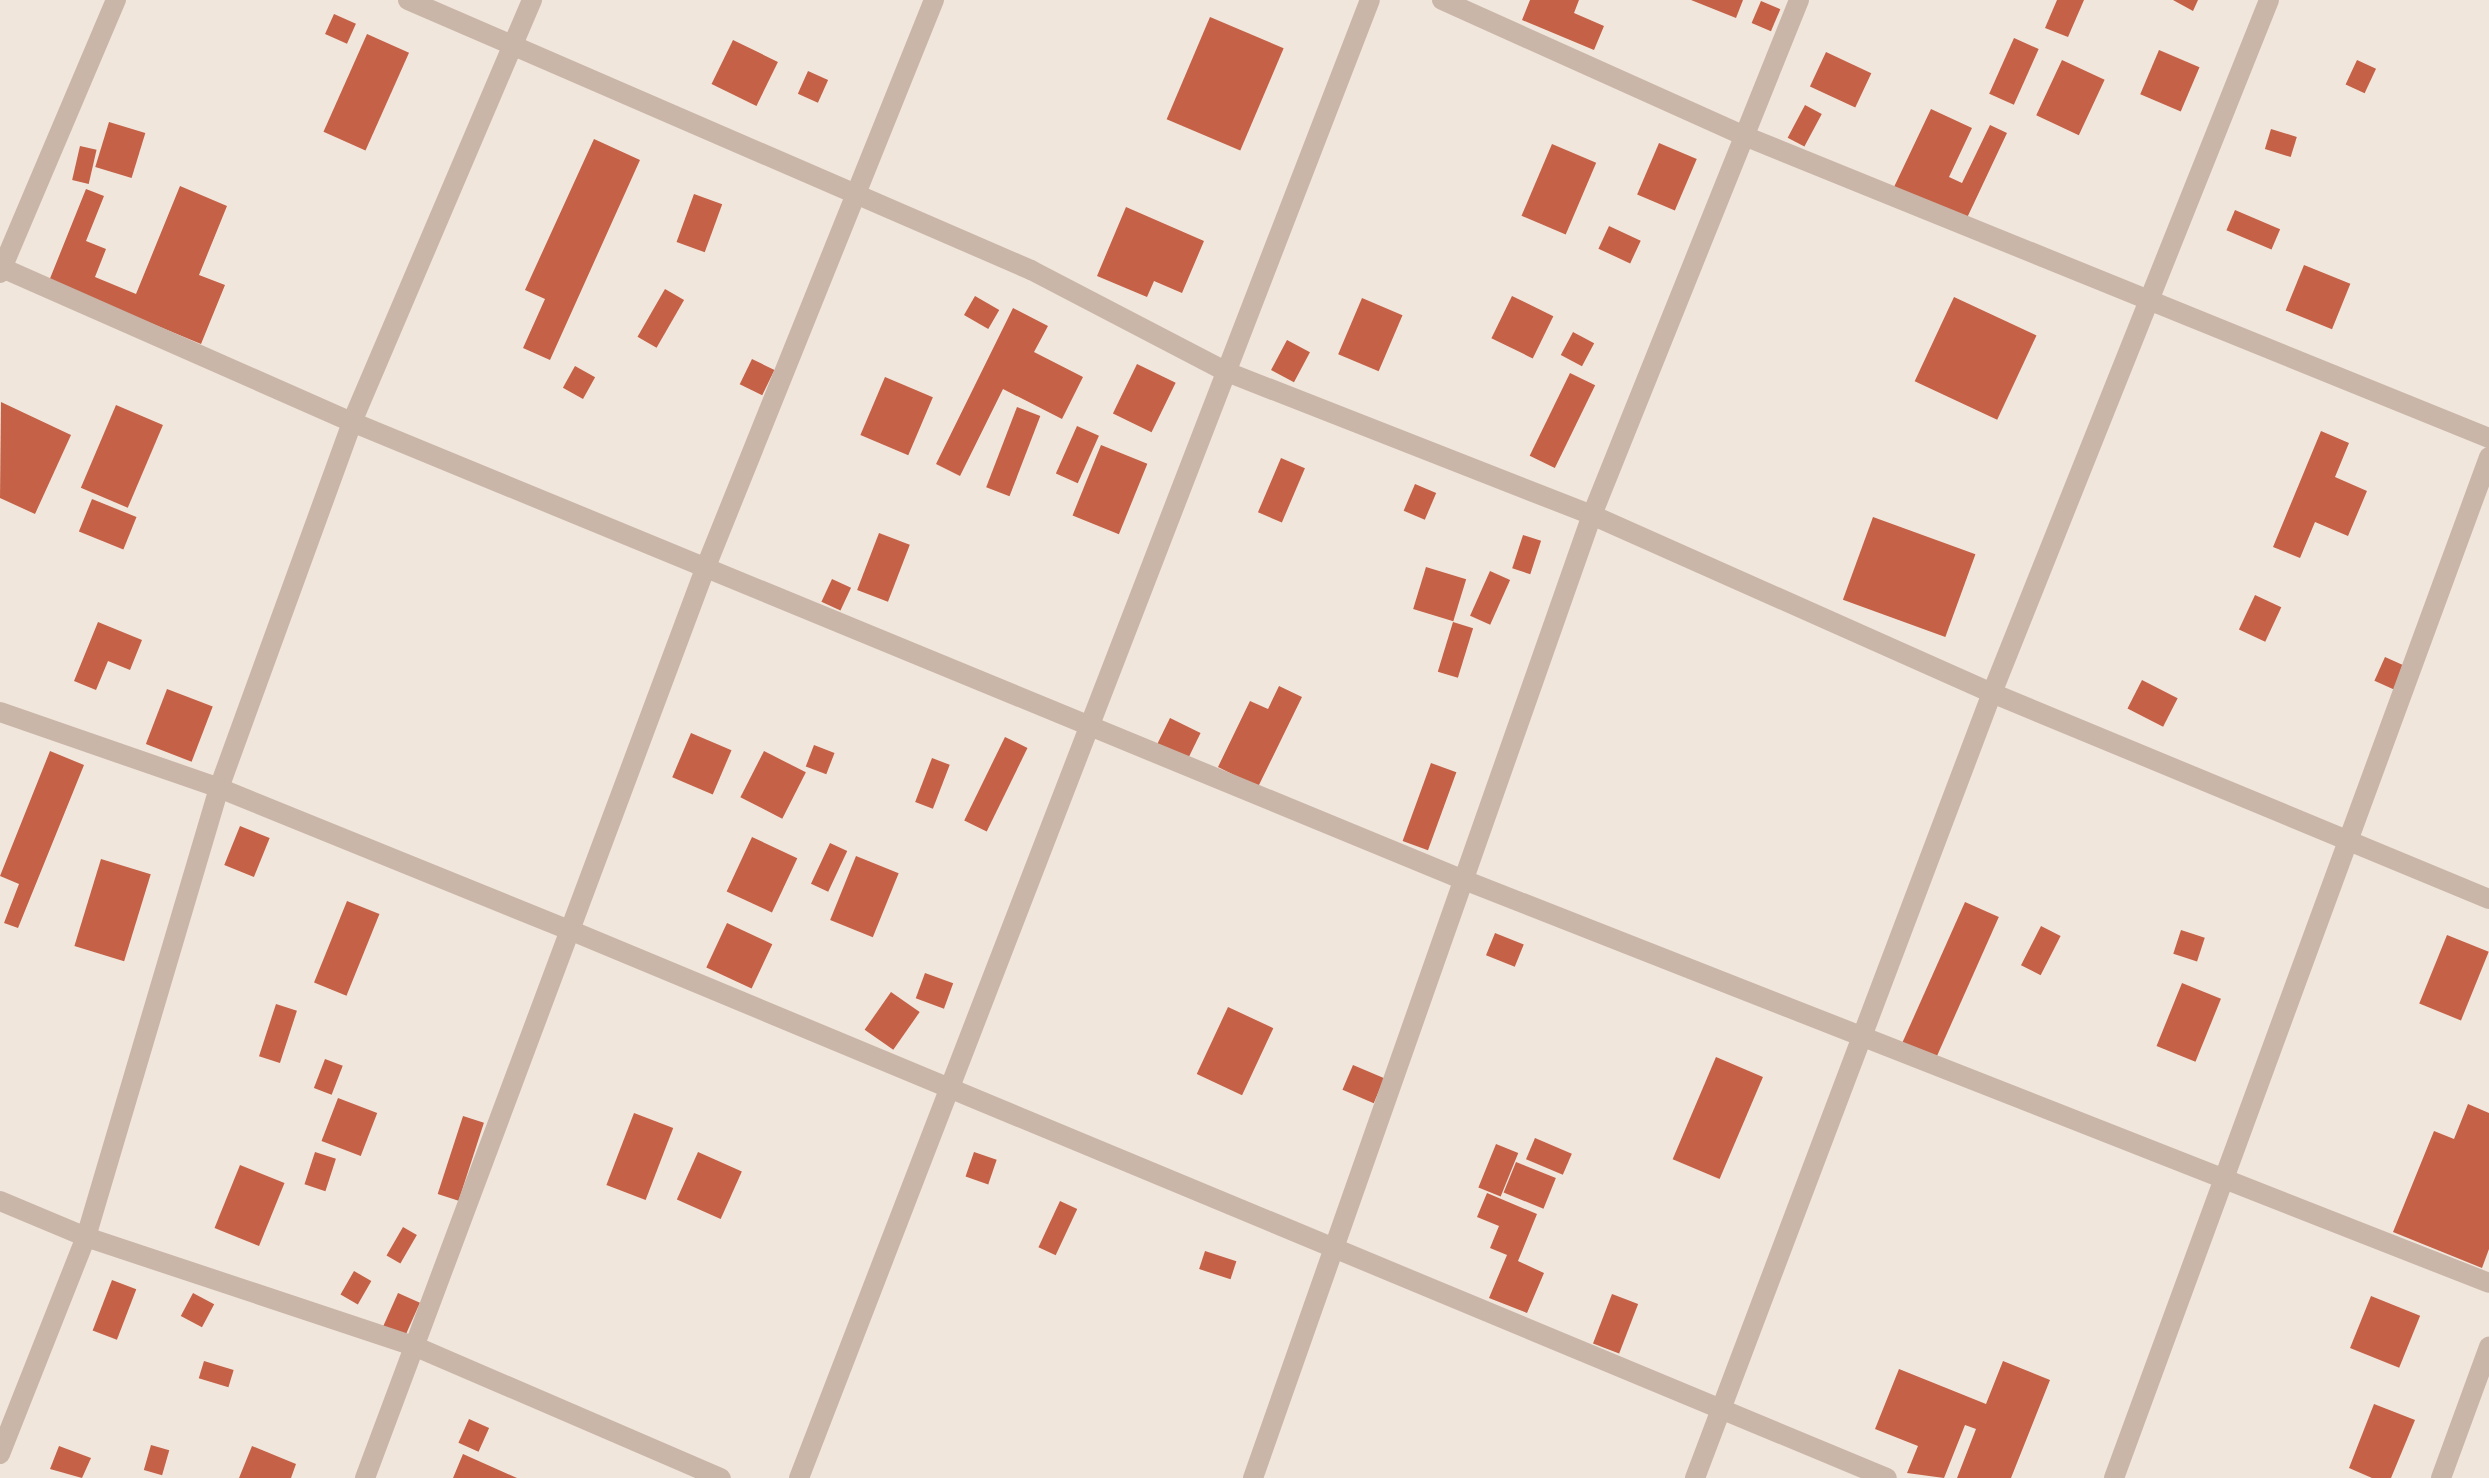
<!DOCTYPE html>
<html>
<head>
<meta charset="utf-8">
<style>
  body { margin:0 }
  #map { position:relative; width:2489px; height:1478px; overflow:hidden; background:#f1e6dc; font-family:"Titillium Web",sans-serif }
  div>[style] { position:absolute }
  [style*='--x'] { left:calc(var(--x)*1px); top:calc(var(--y)*1px); width:calc(var(--w)*1px); rotate:calc(var(--a)*1deg) }
  .building>* { inset:0; background:#c46147; transform-origin:0 0 }
  .minor>* { height:20px; margin:-10px; padding:0 10px; transform-origin:10px; border-radius:10px; background:#c9b6a8 }
  span { translate:-50% -50%; white-space:nowrap; text-align:center; line-height:1.15; -webkit-text-stroke:8px #f9f1e8; paint-order:stroke }
</style>
</head>
<body>
<div id="map">
  <div class="building">
    <i style="clip-path:polygon(1530px 0,1579px 0,1574px 13px,1604px 26px,1594px 50px,1522px 20px)"></i>
    <i style="clip-path:polygon(1691px 0,1743px 0,1736px 18px)"></i>
    <i style="clip-path:polygon(2057px 0,2084px 0,2068px 37px,2045px 28px)"></i>
    <i style="clip-path:polygon(2173px 0,2198px 0,2193px 11px)"></i>
    <i style="left:1761px;top:1px;width:21px;height:24px;rotate:23deg"></i>
    <i style="left:334px;top:14px;width:24px;height:22px;rotate:24deg"></i>
    <i style="left:1210px;top:17px;width:80px;height:111px;rotate:23deg"></i>
    <i style="left:367px;top:34px;width:46px;height:107px;rotate:24deg"></i>
    <i style="left:2014px;top:38px;width:27px;height:61px;rotate:24deg"></i>
    <i style="left:733px;top:40px;width:50px;height:49px;rotate:26deg"></i>
    <i style="left:2159px;top:50px;width:44px;height:48px;rotate:23deg"></i>
    <i style="left:1826px;top:52px;width:50px;height:38px;rotate:25deg"></i>
    <i style="left:2062px;top:60px;width:47px;height:61px;rotate:25deg"></i>
    <i style="left:2357px;top:60px;width:21px;height:27px;rotate:25deg"></i>
    <i style="left:808px;top:71px;width:22px;height:25px;rotate:24deg"></i>
    <i style="left:1805px;top:105px;width:19px;height:37px;rotate:28deg"></i>
    <i style="clip-path:polygon(1931px 109px,1972px 128px,1949px 177px,1962px 183px,1990px 125px,2007px 133px,1966px 220px,1894px 187px)"></i>
    <i style="left:109px;top:122px;width:38px;height:47px;rotate:17deg"></i>
    <i style="left:2271px;top:129px;width:27px;height:21px;rotate:17deg"></i>
    <i style="clip-path:polygon(594px 139px,640px 160px,550px 360px,523px 348px,545px 299px,525px 290px)"></i>
    <i style="left:1659px;top:143px;width:41px;height:56px;rotate:23deg"></i>
    <i style="left:1552px;top:144px;width:48px;height:78px;rotate:23deg"></i>
    <i style="left:80px;top:146px;width:17px;height:35px;rotate:13deg"></i>
    <i style="clip-path:polygon(180px 186px,227px 206px,199px 275px,225px 285px,201px 344px,49px 281px,86px 189px,104px 196px,86px 241px,106px 249px,95px 277px,136px 294px)"></i>
    <i style="left:694px;top:194px;width:30px;height:51px;rotate:20deg"></i>
    <i style="clip-path:polygon(1126px 207px,1204px 241px,1182px 293px,1154px 281px,1147px 297px,1097px 276px)"></i>
    <i style="left:2235px;top:210px;width:49px;height:22px;rotate:23deg"></i>
    <i style="left:1609px;top:226px;width:35px;height:25px;rotate:25deg"></i>
    <i style="left:2304px;top:265px;width:50px;height:49px;rotate:22deg"></i>
    <i style="left:665px;top:289px;width:22px;height:55px;rotate:30deg"></i>
    <i style="left:975px;top:296px;width:28px;height:22px;rotate:30deg"></i>
    <i style="left:1512px;top:296px;width:46px;height:47px;rotate:26deg"></i>
    <i style="left:1954px;top:297px;width:91px;height:93px;rotate:25deg"></i>
    <i style="left:1362px;top:298px;width:44px;height:61px;rotate:23deg"></i>
    <i style="clip-path:polygon(1013px 308px,1048px 326px,1034px 352px,1083px 377px,1062px 419px,1003px 389px,960px 476px,936px 464px)"></i>
    <i style="left:1573px;top:332px;width:24px;height:26px;rotate:28deg"></i>
    <i style="left:1287px;top:340px;width:26px;height:34px;rotate:28deg"></i>
    <i style="left:752px;top:359px;width:25px;height:28px;rotate:26deg"></i>
    <i style="left:1137px;top:364px;width:43px;height:55px;rotate:26deg"></i>
    <i style="left:575px;top:366px;width:23px;height:25px;rotate:29deg"></i>
    <i style="left:1570px;top:373px;width:28px;height:92px;rotate:26deg"></i>
    <i style="left:885px;top:377px;width:52px;height:63px;rotate:23deg"></i>
    <i style="clip-path:polygon(1px 402px,71px 435px,35px 514px,0 498px)"></i>
    <i style="left:116px;top:405px;width:51px;height:90px;rotate:23deg"></i>
    <i style="left:1017px;top:407px;width:25px;height:86px;rotate:21deg"></i>
    <i style="left:1077px;top:426px;width:24px;height:52px;rotate:24deg"></i>
    <i style="clip-path:polygon(2321px 431px,2349px 443px,2335px 477px,2367px 491px,2348px 536px,2315px 522px,2300px 558px,2273px 547px)"></i>
    <i style="left:1101px;top:445px;width:50px;height:76px;rotate:22deg"></i>
    <i style="left:1281px;top:458px;width:26px;height:59px;rotate:23deg"></i>
    <i style="left:1415px;top:484px;width:23px;height:29px;rotate:23deg"></i>
    <i style="left:92px;top:499px;width:48px;height:35px;rotate:22deg"></i>
    <i style="left:1873px;top:517px;width:109px;height:88px;rotate:20deg"></i>
    <i style="left:879px;top:533px;width:33px;height:61px;rotate:21deg"></i>
    <i style="left:1523px;top:535px;width:19px;height:35px;rotate:18deg"></i>
    <i style="left:1426px;top:567px;width:42px;height:44px;rotate:17deg"></i>
    <i style="left:1490px;top:571px;width:22px;height:49px;rotate:24deg"></i>
    <i style="left:832px;top:579px;width:21px;height:25px;rotate:25deg"></i>
    <i style="left:2255px;top:595px;width:29px;height:38px;rotate:25deg"></i>
    <i style="clip-path:polygon(98px 622px,142px 640px,130px 670px,108px 661px,96px 690px,74px 681px)"></i>
    <i style="left:1453px;top:622px;width:21px;height:52px;rotate:17deg"></i>
    <i style="left:2385px;top:657px;width:22px;height:26px;rotate:24deg"></i>
    <i style="left:2142px;top:680px;width:40px;height:32px;rotate:27deg"></i>
    <i style="clip-path:polygon(1279px 686px,1302px 697px,1258px 787px,1218px 767px,1250px 701px,1268px 709px)"></i>
    <i style="left:167px;top:689px;width:49px;height:59px;rotate:21deg"></i>
    <i style="left:1170px;top:718px;width:34px;height:29px;rotate:26deg"></i>
    <i style="left:691px;top:733px;width:44px;height:48px;rotate:23deg"></i>
    <i style="left:1005px;top:737px;width:25px;height:93px;rotate:26deg"></i>
    <i style="left:814px;top:745px;width:22px;height:23px;rotate:21deg"></i>
    <i style="clip-path:polygon(50px 751px,84px 765px,18px 928px,4px 923px,19px 884px,0 876px)"></i>
    <i style="left:764px;top:751px;width:47px;height:52px;rotate:27deg"></i>
    <i style="left:932px;top:758px;width:19px;height:47px;rotate:21deg"></i>
    <i style="left:1431px;top:763px;width:27px;height:83px;rotate:20deg"></i>
    <i style="left:240px;top:826px;width:32px;height:42px;rotate:22deg"></i>
    <i style="left:752px;top:837px;width:50px;height:60px;rotate:25deg"></i>
    <i style="left:830px;top:843px;width:19px;height:45px;rotate:25deg"></i>
    <i style="left:856px;top:856px;width:46px;height:69px;rotate:22deg"></i>
    <i style="left:101px;top:859px;width:52px;height:91px;rotate:17deg"></i>
    <i style="left:347px;top:901px;width:35px;height:88px;rotate:22deg"></i>
    <i style="left:1965px;top:902px;width:37px;height:158px;rotate:24deg"></i>
    <i style="left:727px;top:923px;width:50px;height:49px;rotate:25deg"></i>
    <i style="left:2041px;top:926px;width:22px;height:44px;rotate:27deg"></i>
    <i style="left:2181px;top:930px;width:25px;height:25px;rotate:18deg"></i>
    <i style="left:1495px;top:933px;width:31px;height:24px;rotate:22deg"></i>
    <i style="left:2447px;top:935px;width:45px;height:74px;rotate:22deg"></i>
    <i style="left:925px;top:973px;width:30px;height:27px;rotate:20deg"></i>
    <i style="left:2182px;top:983px;width:42px;height:68px;rotate:22deg"></i>
    <i style="left:891px;top:992px;width:35px;height:46px;rotate:35deg"></i>
    <i style="left:276px;top:1004px;width:22px;height:55px;rotate:18deg"></i>
    <i style="left:1228px;top:1007px;width:50px;height:74px;rotate:25deg"></i>
    <i style="left:1716px;top:1057px;width:51px;height:111px;rotate:23deg"></i>
    <i style="left:325px;top:1059px;width:19px;height:31px;rotate:21deg"></i>
    <i style="left:1353px;top:1065px;width:34px;height:27px;rotate:23deg"></i>
    <i style="left:338px;top:1098px;width:42px;height:46px;rotate:21deg"></i>
    <i style="clip-path:polygon(2468px 1104px,2489px 1113px,2489px 1249px,2482px 1268px,2393px 1232px,2434px 1131px,2454px 1139px)"></i>
    <i style="left:634px;top:1113px;width:42px;height:77px;rotate:21deg"></i>
    <i style="left:463px;top:1116px;width:22px;height:82px;rotate:18deg"></i>
    <i style="left:1535px;top:1138px;width:40px;height:23px;rotate:23deg"></i>
    <i style="left:1496px;top:1144px;width:24px;height:47px;rotate:22deg"></i>
    <i style="left:315px;top:1152px;width:22px;height:34px;rotate:18deg"></i>
    <i style="left:698px;top:1152px;width:48px;height:52px;rotate:24deg"></i>
    <i style="left:974px;top:1152px;width:24px;height:26px;rotate:19deg"></i>
    <i style="left:1516px;top:1162px;width:43px;height:33px;rotate:22deg"></i>
    <i style="left:240px;top:1165px;width:48px;height:68px;rotate:22deg"></i>
    <i style="clip-path:polygon(1487px 1193px,1537px 1214px,1518px 1261px,1544px 1273px,1527px 1313px,1489px 1298px,1507px 1255px,1490px 1248px,1499px 1226px,1477px 1217px)"></i>
    <i style="left:1060px;top:1201px;width:19px;height:51px;rotate:25deg"></i>
    <i style="left:403px;top:1227px;width:16px;height:33px;rotate:30deg"></i>
    <i style="left:1205px;top:1251px;width:33px;height:19px;rotate:18deg"></i>
    <i style="left:354px;top:1271px;width:20px;height:27px;rotate:30deg"></i>
    <i style="left:112px;top:1280px;width:26px;height:54px;rotate:21deg"></i>
    <i style="left:193px;top:1293px;width:24px;height:26px;rotate:28deg"></i>
    <i style="left:398px;top:1293px;width:24px;height:38px;rotate:24deg"></i>
    <i style="left:1612px;top:1294px;width:28px;height:53px;rotate:21deg"></i>
    <i style="left:2371px;top:1296px;width:53px;height:56px;rotate:22deg"></i>
    <i style="left:204px;top:1361px;width:31px;height:18px;rotate:17deg"></i>
    <i style="clip-path:polygon(2003px 1361px,2050px 1380px,2011px 1478px,1957px 1478px,1976px 1429px,1965px 1425px,1944px 1478px,1907px 1473px,1918px 1446px,1875px 1429px,1899px 1369px,1986px 1404px)"></i>
    <i style="clip-path:polygon(2374px 1404px,2415px 1420px,2391px 1478px,2372px 1478px,2349px 1468px)"></i>
    <i style="left:469px;top:1419px;width:22px;height:26px;rotate:24deg"></i>
    <i style="left:151px;top:1445px;width:19px;height:26px;rotate:16deg"></i>
    <i style="clip-path:polygon(59px 1446px,91px 1458px,82px 1478px,50px 1469px)"></i>
    <i style="clip-path:polygon(252px 1446px,296px 1464px,291px 1478px,239px 1478px)"></i>
    <i style="clip-path:polygon(463px 1454px,517px 1478px,453px 1478px)"></i>
  </div>
  <div class="minor">
    <i style="--x:408;--y:0;--w:679;--a:23.43"></i>
    <i style="--x:1031;--y:270;--w:221;--a:27.5"></i>
    <i style="--x:1227;--y:372;--w:392;--a:21.4"></i>
    <i style="--x:1592;--y:515;--w:438;--a:24"></i>
    <i style="--x:1992;--y:693;--w:538;--a:22.51"></i>
    <i style="--x:1442;--y:0;--w:329;--a:24.2"></i>
    <i style="--x:1742;--y:135;--w:806;--a:22.08"></i>
    <i style="--x:0;--y:267;--w:385;--a:23.8"></i>
    <i style="--x:352;--y:422;--w:1203;--a:22.39"></i>
    <i style="--x:1464;--y:880;--w:1101;--a:21.46"></i>
    <i style="--x:0;--y:273;--w:297;--a:-67"></i>
    <i style="--x:0;--y:712;--w:232;--a:19.1"></i>
    <i style="--x:219;--y:788;--w:381;--a:22.1"></i>
    <i style="--x:572;--y:931;--w:1424;--a:22.59"></i>
    <i style="--x:0;--y:1201;--w:93;--a:22.7"></i>
    <i style="--x:86;--y:1237;--w:346;--a:18.4"></i>
    <i style="--x:414;--y:1346;--w:334;--a:23.3"></i>
    <i style="--x:0;--y:1454;--w:233;--a:-68.4"></i>
    <i style="--x:86;--y:1237;--w:468;--a:-73.5"></i>
    <i style="--x:219;--y:788;--w:389;--a:-70"></i>
    <i style="--x:352;--y:422;--w:459;--a:-66.9"></i>
    <i style="--x:365;--y:1478;--w:976;--a:-69.49"></i>
    <i style="--x:707;--y:564;--w:608;--a:-68.08"></i>
    <i style="--x:799;--y:1478;--w:1584;--a:-68.88"></i>
    <i style="--x:1253;--y:1478;--w:1021;--a:-70.61"></i>
    <i style="--x:1592;--y:515;--w:555;--a:-68.1"></i>
    <i style="--x:1695;--y:1478;--w:839;--a:-69.28"></i>
    <i style="--x:1992;--y:693;--w:746;--a:-68.21"></i>
    <i style="--x:2114;--y:1478;--w:1088;--a:-69.83"></i>
    <i style="--x:2441;--y:1478;--w:140;--a:-69.9"></i>
  </div>
</div>
</body>
</html>
